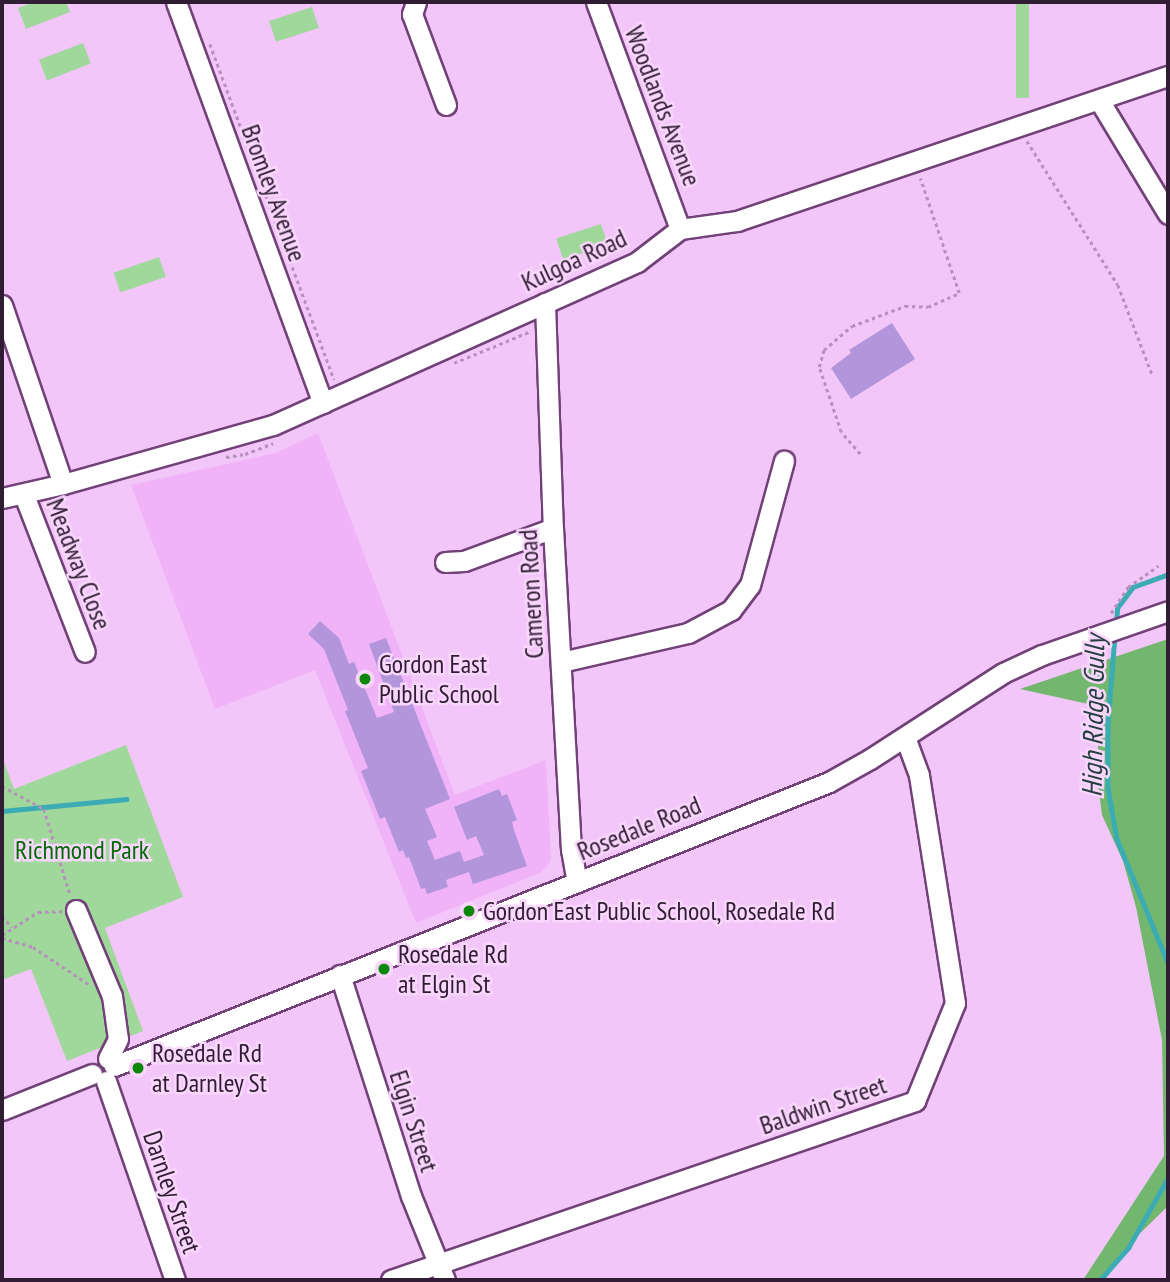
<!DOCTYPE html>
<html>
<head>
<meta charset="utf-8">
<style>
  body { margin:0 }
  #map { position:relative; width:1170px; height:1282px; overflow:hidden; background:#f2c6f8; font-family:"PT Sans Narrow",sans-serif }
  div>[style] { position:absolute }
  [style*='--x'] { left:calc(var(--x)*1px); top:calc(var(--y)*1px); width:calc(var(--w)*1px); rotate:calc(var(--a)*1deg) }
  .built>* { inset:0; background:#f0b3f8 }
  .green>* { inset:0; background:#a0d79b; transform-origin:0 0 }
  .forest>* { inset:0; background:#73b66d }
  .stream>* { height:4.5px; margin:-2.25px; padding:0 2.25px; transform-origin:2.25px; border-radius:2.25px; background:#3babb4 }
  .building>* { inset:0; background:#b295db }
  .path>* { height:2.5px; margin-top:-1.25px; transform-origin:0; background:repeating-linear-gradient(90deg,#b691bb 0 3.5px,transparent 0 7px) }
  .roads { filter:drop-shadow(2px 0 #714178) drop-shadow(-2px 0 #714178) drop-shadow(0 2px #714178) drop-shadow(0 -2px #714178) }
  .minor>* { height:19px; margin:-9.5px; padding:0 9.5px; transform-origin:9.5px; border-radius:9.5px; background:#fff }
  .dots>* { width:19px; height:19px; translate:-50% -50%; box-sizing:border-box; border:4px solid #f9d7fd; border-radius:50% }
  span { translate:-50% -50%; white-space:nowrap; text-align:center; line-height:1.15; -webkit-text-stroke:5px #f9d7fd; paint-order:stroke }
  .street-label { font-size:26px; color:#301c33 }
  .poi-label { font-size:26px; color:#301c33 }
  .left { translate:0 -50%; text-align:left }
  .park-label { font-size:26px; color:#006a00 }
  .water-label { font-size:28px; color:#253e40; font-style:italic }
  .frame { position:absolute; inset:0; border:4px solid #301c33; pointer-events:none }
</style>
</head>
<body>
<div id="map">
  <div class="built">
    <i style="clip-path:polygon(318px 433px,455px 795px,546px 760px,551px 860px,542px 872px,416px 923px,315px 670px,215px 709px,131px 485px,276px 453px)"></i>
  </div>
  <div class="green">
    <i style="clip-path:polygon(34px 2px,66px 2px,70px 12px,26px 29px,18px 8px)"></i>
    <i style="left:1016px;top:2px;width:13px;height:96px"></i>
    <i style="left:312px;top:7px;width:22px;height:45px;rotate:72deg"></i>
    <i style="left:83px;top:43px;width:22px;height:47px;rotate:69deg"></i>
    <i style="left:601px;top:224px;width:22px;height:47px;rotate:72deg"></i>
    <i style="left:159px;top:257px;width:21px;height:48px;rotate:71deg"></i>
    <i style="clip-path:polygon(126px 745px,183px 897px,105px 928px,143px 1031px,67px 1061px,31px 969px,2px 980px,2px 757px,14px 789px)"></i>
  </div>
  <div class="forest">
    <i style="clip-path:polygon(1168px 639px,1168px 1206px,1127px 1246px,1105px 1280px,1083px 1280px,1164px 1156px,1162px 1040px,1136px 907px,1123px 861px,1102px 815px,1096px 767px,1102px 707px,1020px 689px)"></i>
  </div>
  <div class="stream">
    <i style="--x:1116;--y:624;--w:16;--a:-86"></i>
    <i style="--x:1117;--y:608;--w:26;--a:-53"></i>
    <i style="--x:1133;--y:587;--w:37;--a:-20"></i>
    <i style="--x:1115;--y:636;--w:87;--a:94.6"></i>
    <i style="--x:1108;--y:723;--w:65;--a:90"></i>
    <i style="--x:1108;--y:788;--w:52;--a:80"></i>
    <i style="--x:1117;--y:839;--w:134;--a:67.6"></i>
    <i style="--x:2;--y:811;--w:125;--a:-5.5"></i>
    <i style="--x:1100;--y:1280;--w:43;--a:-48.8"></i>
    <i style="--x:1128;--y:1248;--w:81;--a:-60.3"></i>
  </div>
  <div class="building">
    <i style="clip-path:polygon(892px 323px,915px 359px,851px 399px,831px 368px,851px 353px,849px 350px)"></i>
    <i style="clip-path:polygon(320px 621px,339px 638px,349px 664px,354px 662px,377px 718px,394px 712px,369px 644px,386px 638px,450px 799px,425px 809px,437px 837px,427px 841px,435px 860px,460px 851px,464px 862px,484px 855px,476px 836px,467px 840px,454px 807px,499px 789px,502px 796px,507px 794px,517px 820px,512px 822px,514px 830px,527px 866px,473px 884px,469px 872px,446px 880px,448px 887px,427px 894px,425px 888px,421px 889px,409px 857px,406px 858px,403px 850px,399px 852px,385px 817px,380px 819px,361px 771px,368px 768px,345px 711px,348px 710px,324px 649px,308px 634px)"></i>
  </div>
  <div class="path">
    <i style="--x:210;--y:44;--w:358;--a:69.7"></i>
    <i style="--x:1027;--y:141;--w:170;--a:57.7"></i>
    <i style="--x:1118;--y:285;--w:95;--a:69.1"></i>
    <i style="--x:454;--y:363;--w:81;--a:-22.5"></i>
    <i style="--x:860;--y:454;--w:29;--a:-131"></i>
    <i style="--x:841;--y:432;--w:69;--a:-108.7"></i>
    <i style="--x:819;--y:367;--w:18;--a:-74"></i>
    <i style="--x:824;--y:350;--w:37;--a:-41"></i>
    <i style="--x:852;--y:326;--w:57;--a:-20.7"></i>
    <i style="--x:905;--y:306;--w:23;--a:2"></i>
    <i style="--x:928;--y:307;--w:34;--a:-24"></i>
    <i style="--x:959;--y:293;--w:121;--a:-108.7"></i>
    <i style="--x:226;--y:457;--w:19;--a:-9"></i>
    <i style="--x:245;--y:454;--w:30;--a:-21"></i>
    <i style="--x:1111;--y:613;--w:31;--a:-57"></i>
    <i style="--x:1128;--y:587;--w:37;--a:-35"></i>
    <i style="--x:2;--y:786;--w:48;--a:28.7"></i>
    <i style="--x:44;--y:809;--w:89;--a:73"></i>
    <i style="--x:2;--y:916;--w:15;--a:48"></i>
    <i style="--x:2;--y:935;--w:43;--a:-32.6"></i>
    <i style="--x:38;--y:912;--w:24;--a:-2"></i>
    <i style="--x:2;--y:938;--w:32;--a:16"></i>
    <i style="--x:33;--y:947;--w:69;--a:33.7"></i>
  </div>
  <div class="roads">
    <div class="minor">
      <i style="--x:176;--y:2;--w:427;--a:69.9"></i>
      <i style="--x:416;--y:2;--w:13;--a:108"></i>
      <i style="--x:412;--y:14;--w:97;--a:69.5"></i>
      <i style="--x:596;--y:2;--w:242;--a:69.7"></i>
      <i style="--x:1099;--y:100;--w:133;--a:58.8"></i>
      <i style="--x:545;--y:303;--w:225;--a:88"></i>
      <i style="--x:553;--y:528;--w:322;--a:86.8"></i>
      <i style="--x:571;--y:849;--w:34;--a:80"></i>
      <i style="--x:2;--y:305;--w:189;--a:71.2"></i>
      <i style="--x:24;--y:495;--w:168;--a:68.8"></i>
      <i style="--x:2;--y:498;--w:63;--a:-12.9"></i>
      <i style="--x:63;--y:484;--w:218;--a:-15.7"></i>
      <i style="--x:273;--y:425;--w:399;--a:-24.1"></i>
      <i style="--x:637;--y:262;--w:54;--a:-37.5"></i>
      <i style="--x:680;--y:229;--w:58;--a:-8"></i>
      <i style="--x:737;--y:221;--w:455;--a:-18.6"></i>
      <i style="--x:445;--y:562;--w:19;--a:-3"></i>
      <i style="--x:464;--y:561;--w:95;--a:-20.3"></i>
      <i style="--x:561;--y:662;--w:130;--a:-12.9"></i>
      <i style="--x:688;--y:633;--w:49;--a:-28.1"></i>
      <i style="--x:731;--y:610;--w:31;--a:-53"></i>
      <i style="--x:750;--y:585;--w:129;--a:-74.7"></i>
      <i style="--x:76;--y:910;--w:93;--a:67.3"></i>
      <i style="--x:112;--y:996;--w:43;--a:82.1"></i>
      <i style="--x:118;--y:1039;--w:22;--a:117"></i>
      <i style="--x:340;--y:975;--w:232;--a:72.2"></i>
      <i style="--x:411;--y:1196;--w:91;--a:68"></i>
      <i style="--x:114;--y:1066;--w:769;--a:-21.66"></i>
      <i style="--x:829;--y:782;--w:47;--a:-29.3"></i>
      <i style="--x:870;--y:759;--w:158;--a:-32.9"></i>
      <i style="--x:1003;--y:673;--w:43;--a:-24.8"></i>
      <i style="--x:1042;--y:655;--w:133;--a:-19.2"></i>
      <i style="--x:106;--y:1081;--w:211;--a:70.9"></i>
      <i style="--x:2;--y:1110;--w:97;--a:-21.8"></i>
      <i style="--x:391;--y:1280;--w:554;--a:-18.86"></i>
      <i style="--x:915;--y:1101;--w:106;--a:-67.8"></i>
      <i style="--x:955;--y:1003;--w:231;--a:-99"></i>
      <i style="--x:919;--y:775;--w:40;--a:-110.2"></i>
    </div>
  </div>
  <div class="dots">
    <i style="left:365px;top:679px;background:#0c870a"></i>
    <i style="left:469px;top:911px;background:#0c870a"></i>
    <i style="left:384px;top:969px;background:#0c870a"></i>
    <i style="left:138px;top:1068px;background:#0c870a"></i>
  </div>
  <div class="street-label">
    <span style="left:663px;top:106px;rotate:69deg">Woodlands Avenue</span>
    <span style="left:274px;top:193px;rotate:70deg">Bromley Avenue</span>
    <span style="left:574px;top:260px;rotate:-25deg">Kulgoa Road</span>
    <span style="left:79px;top:564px;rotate:69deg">Meadway Close</span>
    <span style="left:531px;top:594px;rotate:-93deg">Cameron Road</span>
    <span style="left:639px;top:828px;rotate:-22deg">Rosedale Road</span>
    <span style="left:823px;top:1105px;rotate:-19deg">Baldwin Street</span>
    <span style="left:414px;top:1121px;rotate:72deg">Elgin Street</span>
    <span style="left:172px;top:1192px;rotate:71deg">Darnley Street</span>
  </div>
  <div class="poi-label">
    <span class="left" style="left:379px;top:679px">Gordon East<br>Public School</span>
    <span class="left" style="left:483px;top:911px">Gordon East Public School, Rosedale Rd</span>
    <span class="left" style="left:398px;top:969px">Rosedale Rd<br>at Elgin St</span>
    <span class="left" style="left:152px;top:1068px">Rosedale Rd<br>at Darnley St</span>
  </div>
  <div class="park-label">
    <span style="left:82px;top:850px">Richmond Park</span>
  </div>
  <div class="water-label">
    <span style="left:1093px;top:716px;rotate:-89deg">High Ridge Gully</span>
  </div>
  <div class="frame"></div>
</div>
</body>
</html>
